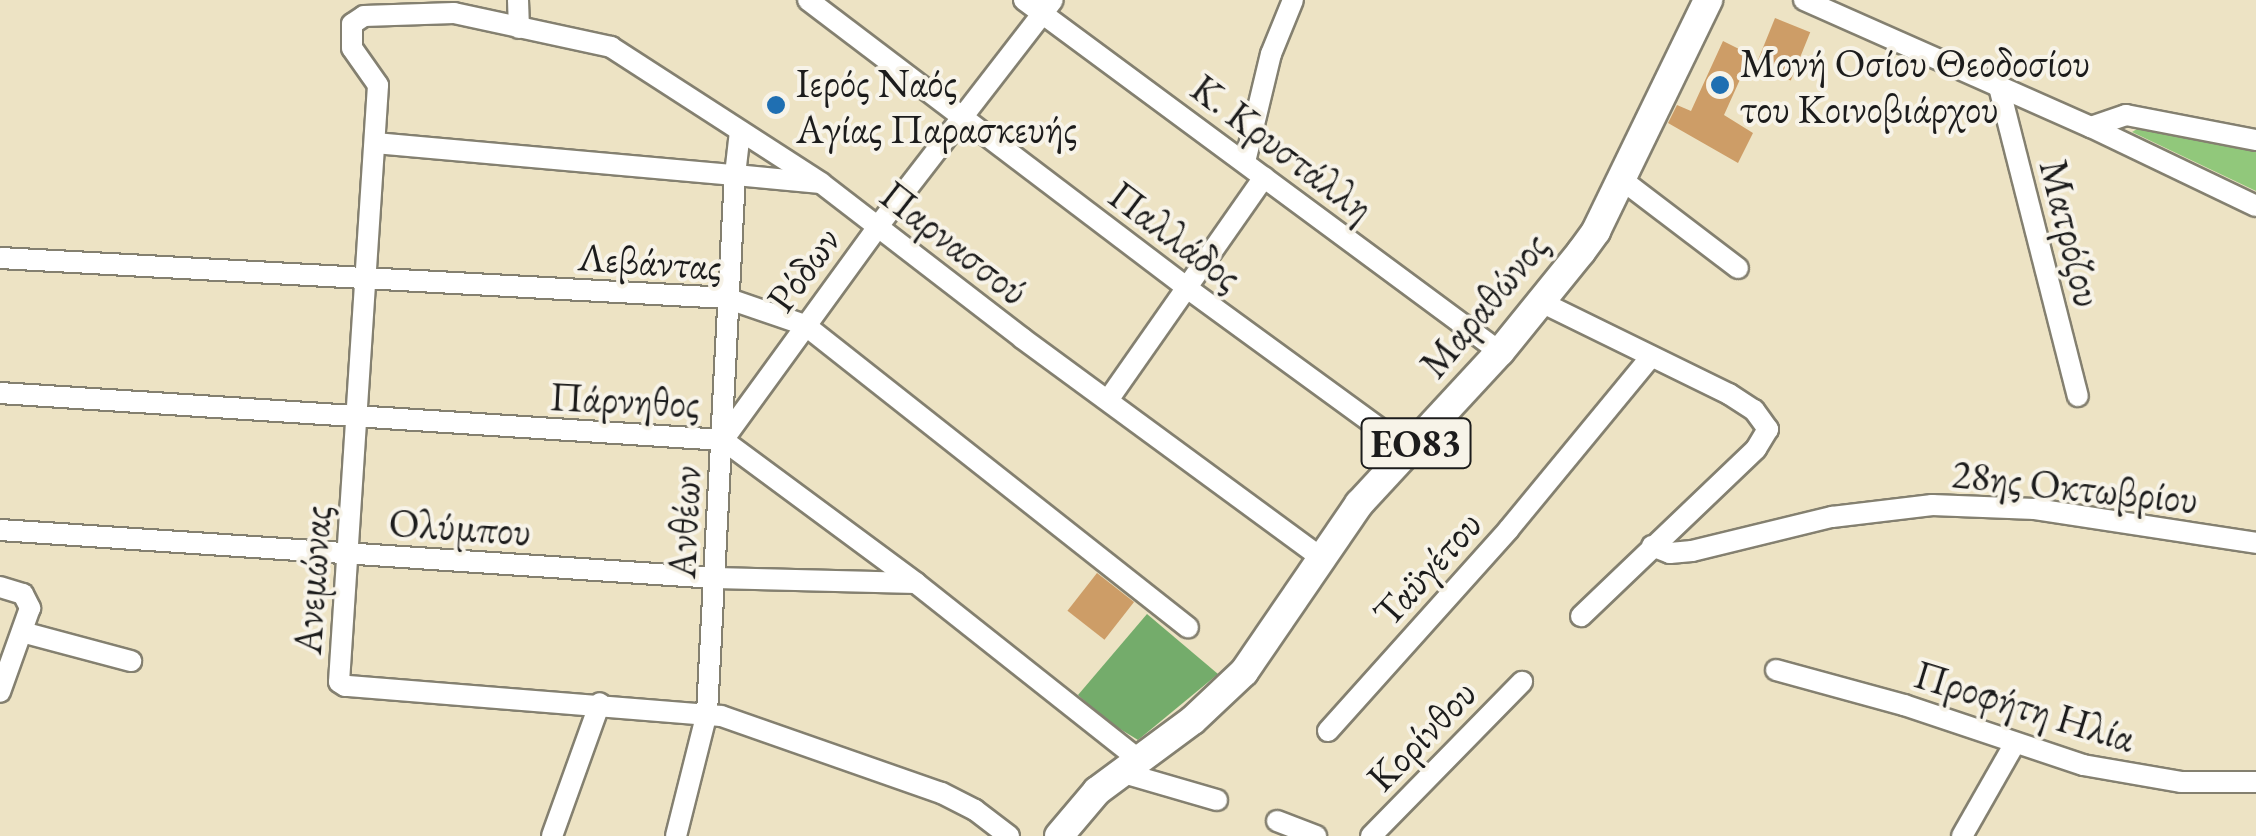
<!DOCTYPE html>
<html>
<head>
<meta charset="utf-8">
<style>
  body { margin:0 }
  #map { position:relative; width:2256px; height:836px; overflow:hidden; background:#ede3c4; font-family:"EB Garamond",serif }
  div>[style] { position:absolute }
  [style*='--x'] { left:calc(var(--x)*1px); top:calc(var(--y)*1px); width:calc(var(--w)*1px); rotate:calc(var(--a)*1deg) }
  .green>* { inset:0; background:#91c87b }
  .forest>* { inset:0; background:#74ac6b }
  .building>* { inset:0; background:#cd9d67; transform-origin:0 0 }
  .roads { filter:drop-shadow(2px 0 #848070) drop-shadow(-2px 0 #848070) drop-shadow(0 2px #848070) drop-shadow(0 -2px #848070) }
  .minor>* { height:20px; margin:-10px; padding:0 10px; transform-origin:10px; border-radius:10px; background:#fff }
  .major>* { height:28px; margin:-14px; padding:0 14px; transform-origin:14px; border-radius:14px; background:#fff }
  .dots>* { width:28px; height:28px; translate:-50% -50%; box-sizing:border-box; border:5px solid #f7f3e8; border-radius:50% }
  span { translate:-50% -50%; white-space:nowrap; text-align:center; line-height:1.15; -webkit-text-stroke:8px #f7f3e8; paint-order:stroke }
  .shield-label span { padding:2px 8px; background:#f7f3e8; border:2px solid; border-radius:8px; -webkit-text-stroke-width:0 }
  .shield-label { font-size:38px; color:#1c1c1c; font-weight:700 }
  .poi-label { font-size:40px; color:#1c1c1c }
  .left { translate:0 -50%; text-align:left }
  .street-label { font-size:40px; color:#1c1c1c }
</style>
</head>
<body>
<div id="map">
  <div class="green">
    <i style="clip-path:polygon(2142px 126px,2256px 147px,2256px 191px,2132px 132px)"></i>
  </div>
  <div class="forest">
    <i style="clip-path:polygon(1147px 614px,1218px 674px,1138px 740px,1107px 721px,1078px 695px)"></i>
  </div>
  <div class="building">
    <i style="left:1775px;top:18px;width:38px;height:52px;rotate:22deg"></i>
    <i style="clip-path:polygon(1723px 41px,1751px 55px,1724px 115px,1753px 133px,1738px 163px,1668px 123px,1677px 105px,1691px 111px)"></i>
    <i style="left:1097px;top:573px;width:47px;height:48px;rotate:38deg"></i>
  </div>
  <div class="roads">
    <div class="minor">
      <i style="--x:518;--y:0;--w:28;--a:88"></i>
      <i style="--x:808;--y:0;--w:476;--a:37.2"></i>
      <i style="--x:1187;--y:288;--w:275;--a:36.1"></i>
      <i style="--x:1024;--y:0;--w:592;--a:36.48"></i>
      <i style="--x:1804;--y:0;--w:314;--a:23.9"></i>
      <i style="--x:2091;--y:127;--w:183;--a:25.6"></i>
      <i style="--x:1999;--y:87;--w:319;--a:75.7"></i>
      <i style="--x:2091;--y:127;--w:37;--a:-19"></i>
      <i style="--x:2126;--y:115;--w:132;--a:10.9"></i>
      <i style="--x:375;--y:143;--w:361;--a:5.1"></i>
      <i style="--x:735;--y:175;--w:44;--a:-83.5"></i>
      <i style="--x:1245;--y:162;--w:111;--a:-76.5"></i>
      <i style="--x:1271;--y:54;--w:58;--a:-67.8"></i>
      <i style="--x:1621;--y:179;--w:147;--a:37.3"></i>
      <i style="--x:0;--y:258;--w:727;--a:3.15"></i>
      <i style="--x:726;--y:298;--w:83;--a:18.9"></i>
      <i style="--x:805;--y:325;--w:488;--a:38.3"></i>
      <i style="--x:1539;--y:301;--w:212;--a:26.1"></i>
      <i style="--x:1729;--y:394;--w:30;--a:33"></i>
      <i style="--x:1754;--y:410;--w:24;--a:54"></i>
      <i style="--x:1768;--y:429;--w:23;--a:121"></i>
      <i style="--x:1756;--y:449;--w:242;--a:136.3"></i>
      <i style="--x:0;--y:393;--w:725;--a:3.72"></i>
      <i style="--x:723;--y:440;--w:240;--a:36.5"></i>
      <i style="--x:916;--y:583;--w:283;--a:38.4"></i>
      <i style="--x:1108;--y:400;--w:272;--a:-55"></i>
      <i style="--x:723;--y:440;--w:266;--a:-54"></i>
      <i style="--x:879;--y:225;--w:284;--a:-52.3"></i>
      <i style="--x:0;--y:530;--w:717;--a:3.84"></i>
      <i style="--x:715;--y:578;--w:201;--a:1.4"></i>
      <i style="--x:1652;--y:546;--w:19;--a:21"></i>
      <i style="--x:1670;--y:553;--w:22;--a:-5"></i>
      <i style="--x:1692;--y:551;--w:144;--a:-13.7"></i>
      <i style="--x:1832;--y:517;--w:101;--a:-6.8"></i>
      <i style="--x:1932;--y:505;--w:103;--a:2.2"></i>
      <i style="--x:2035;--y:509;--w:224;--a:8.7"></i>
      <i style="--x:0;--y:587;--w:24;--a:17"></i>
      <i style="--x:23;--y:594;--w:16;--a:63"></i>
      <i style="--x:30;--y:608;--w:89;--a:109.7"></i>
      <i style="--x:22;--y:632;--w:113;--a:14.9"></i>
      <i style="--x:1776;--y:670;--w:133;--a:15.3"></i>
      <i style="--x:1904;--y:705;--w:189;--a:18.5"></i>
      <i style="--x:2083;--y:765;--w:99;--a:9.8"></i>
      <i style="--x:2181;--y:782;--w:75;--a:0"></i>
      <i style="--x:1328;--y:731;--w:271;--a:-48.1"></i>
      <i style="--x:1509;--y:529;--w:223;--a:-50.5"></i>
      <i style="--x:1120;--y:772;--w:101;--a:16.1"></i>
      <i style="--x:1277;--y:821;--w:42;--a:21"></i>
      <i style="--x:552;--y:836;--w:141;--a:-70.2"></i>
      <i style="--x:676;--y:836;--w:127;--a:-75.9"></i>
      <i style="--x:707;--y:713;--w:539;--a:-87.02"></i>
      <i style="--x:735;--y:175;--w:84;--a:5.4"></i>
      <i style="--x:1009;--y:836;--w:43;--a:-142.6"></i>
      <i style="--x:975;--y:810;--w:38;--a:-153"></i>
      <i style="--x:941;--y:793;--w:233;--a:-160.7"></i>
      <i style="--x:721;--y:716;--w:377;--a:-175.4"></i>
      <i style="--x:345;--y:686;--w:7;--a:-146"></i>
      <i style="--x:339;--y:682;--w:598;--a:-86.26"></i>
      <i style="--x:378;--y:85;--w:45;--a:-125.1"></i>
      <i style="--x:352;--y:48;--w:24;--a:-90"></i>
      <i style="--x:352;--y:24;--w:14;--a:-34"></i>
      <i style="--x:364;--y:16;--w:90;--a:-1.9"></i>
      <i style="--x:454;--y:13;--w:161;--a:12.2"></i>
      <i style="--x:611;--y:47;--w:250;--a:32.9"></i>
      <i style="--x:821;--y:183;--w:254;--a:37.6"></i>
      <i style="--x:1022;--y:338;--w:373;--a:36.3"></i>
      <i style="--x:1371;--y:836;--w:216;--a:-45.6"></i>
      <i style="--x:1962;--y:836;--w:105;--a:-60.3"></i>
    </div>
    <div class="major">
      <i style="--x:1059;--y:836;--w:59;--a:-49.8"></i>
      <i style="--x:1097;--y:791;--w:119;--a:-36.5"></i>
      <i style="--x:1193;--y:720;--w:70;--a:-43.3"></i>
      <i style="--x:1244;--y:672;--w:204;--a:-55.6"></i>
      <i style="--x:1359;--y:504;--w:207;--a:-47.2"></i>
      <i style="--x:1500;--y:352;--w:129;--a:-51"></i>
      <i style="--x:1581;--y:252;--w:26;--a:-54"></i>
      <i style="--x:1596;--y:231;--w:257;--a:-64.1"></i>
    </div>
  </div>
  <div class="dots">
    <i style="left:1720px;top:85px;background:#1f6fb2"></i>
    <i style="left:776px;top:105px;background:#1f6fb2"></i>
  </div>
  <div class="shield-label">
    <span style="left:1416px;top:443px">ΕΟ83</span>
  </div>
  <div class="poi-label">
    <span class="left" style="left:1740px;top:85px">Μονή Οσίου Θεοδοσίου<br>του Κοινοβιάρχου</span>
    <span class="left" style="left:796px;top:105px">Ιερός Ναός<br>Αγίας Παρασκευής</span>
  </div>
  <div class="street-label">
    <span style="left:1283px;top:147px;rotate:37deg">Κ. Κρυστάλλη</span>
    <span style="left:2072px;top:233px;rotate:76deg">Ματρόζου</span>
    <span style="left:1176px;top:235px;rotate:37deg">Παλλάδος</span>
    <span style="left:955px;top:242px;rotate:38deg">Παρνασσού</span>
    <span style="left:650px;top:261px;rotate:4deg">Λεβάντας</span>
    <span style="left:803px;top:269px;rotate:-54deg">Ρόδων</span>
    <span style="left:1483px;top:304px;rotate:-50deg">Μαραθώνος</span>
    <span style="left:625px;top:399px;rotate:3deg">Πάρνηθος</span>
    <span style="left:2075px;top:486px;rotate:6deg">28ης Οκτωβρίου</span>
    <span style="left:683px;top:522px;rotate:-87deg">Ανθέων</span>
    <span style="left:460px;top:526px;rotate:4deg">Ολύμπου</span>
    <span style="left:1427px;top:568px;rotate:-48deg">Ταϋγέτου</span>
    <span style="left:311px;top:580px;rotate:-86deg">Ανεμώνας</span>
    <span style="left:2025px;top:705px;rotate:17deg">Προφήτη Ηλία</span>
    <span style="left:1421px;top:735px;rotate:-46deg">Κορίνθου</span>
  </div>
</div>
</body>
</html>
